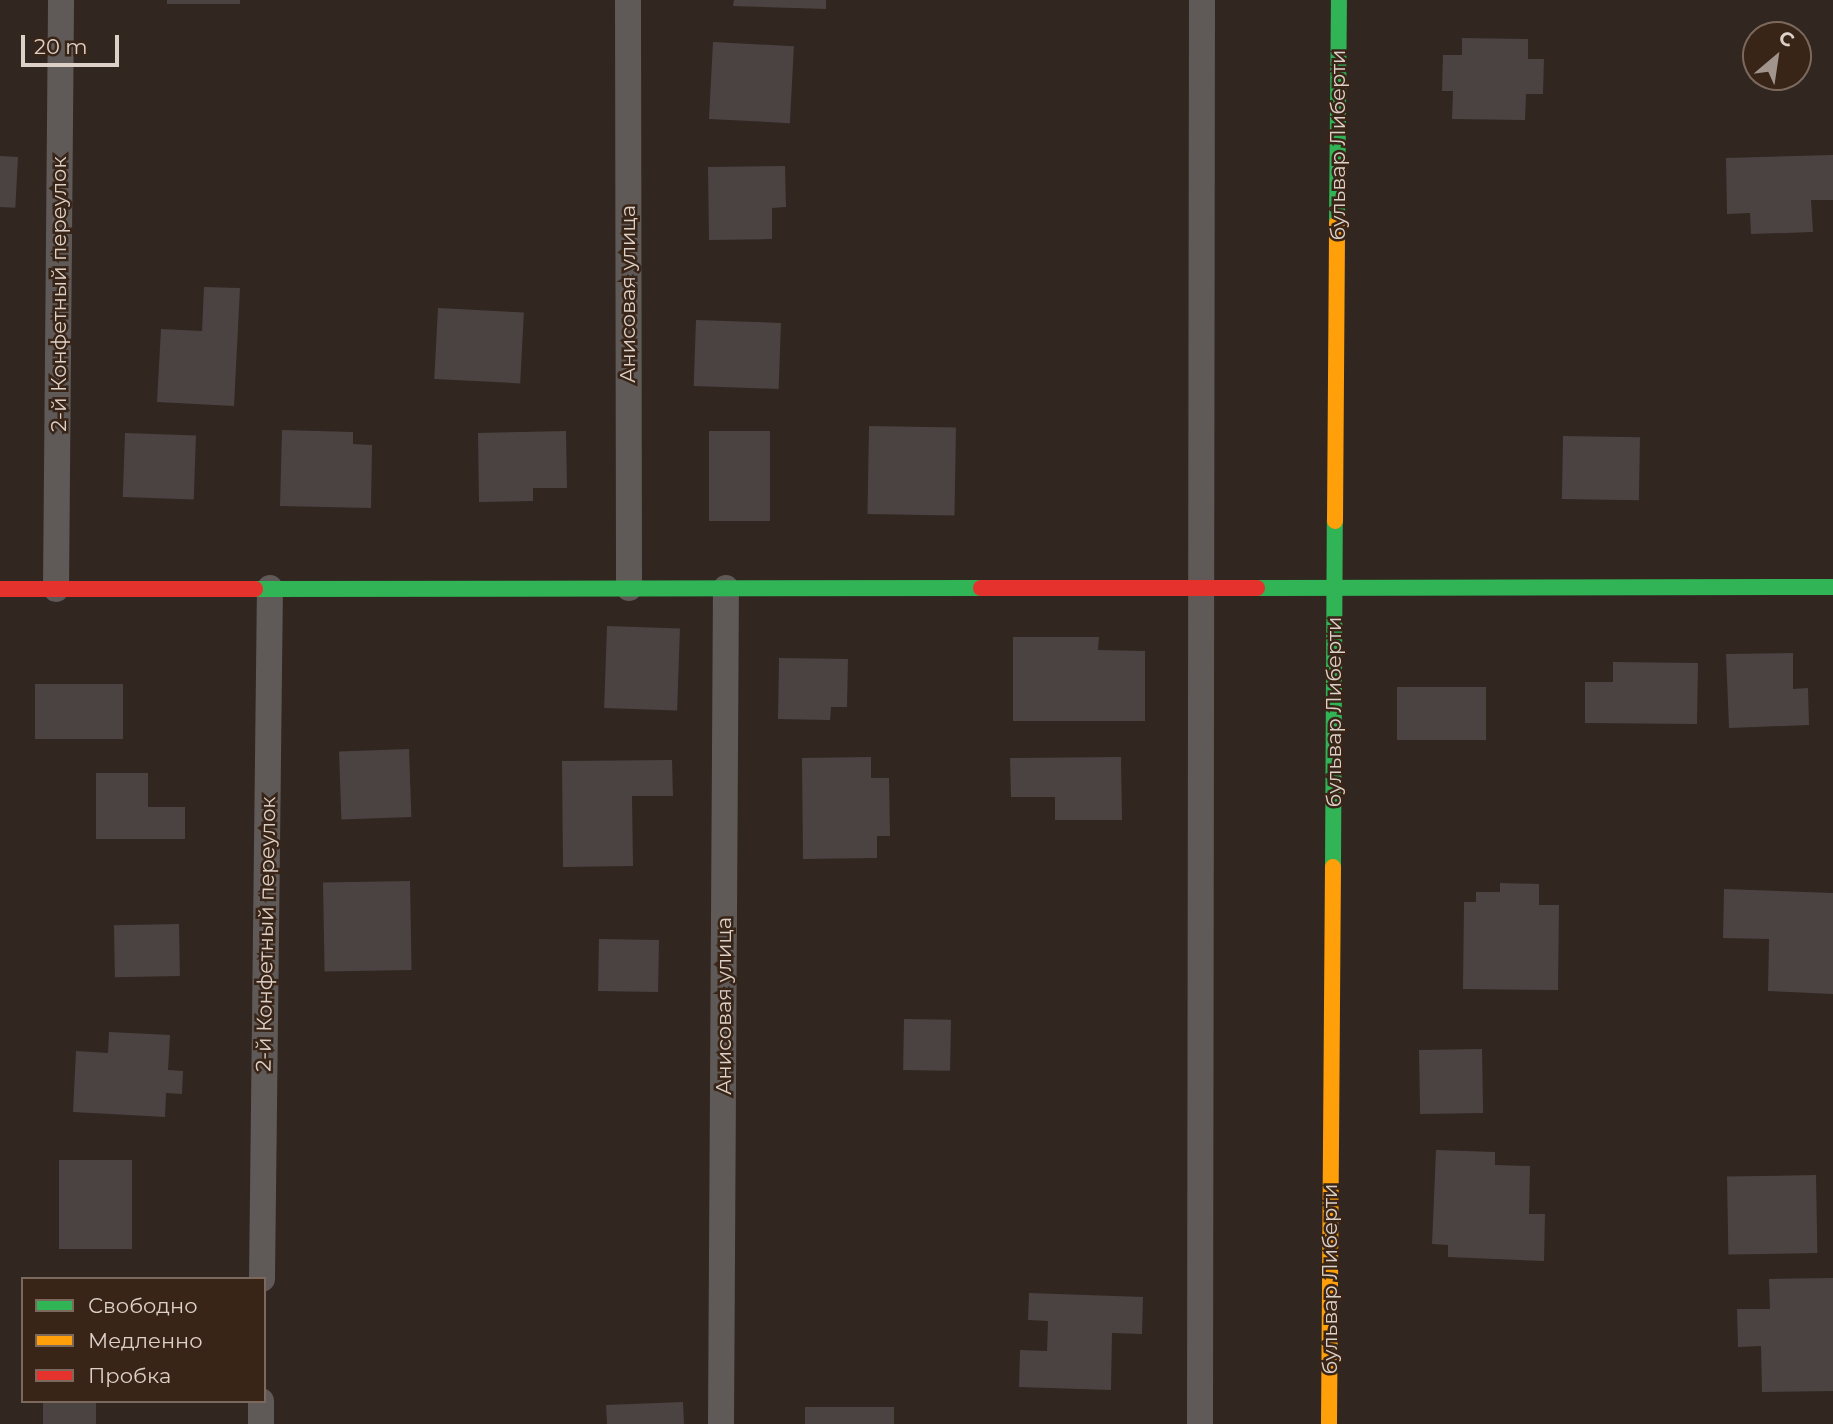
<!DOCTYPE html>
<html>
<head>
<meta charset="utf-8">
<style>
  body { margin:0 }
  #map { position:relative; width:1833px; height:1424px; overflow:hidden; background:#312620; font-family:Montserrat,sans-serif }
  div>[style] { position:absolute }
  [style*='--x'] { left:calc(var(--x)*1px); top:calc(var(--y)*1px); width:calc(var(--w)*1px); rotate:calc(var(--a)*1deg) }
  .building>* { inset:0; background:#4b4342; transform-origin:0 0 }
  .street>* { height:26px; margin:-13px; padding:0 13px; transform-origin:13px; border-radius:13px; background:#5f5a57 }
  .fast>* { height:16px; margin:-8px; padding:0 8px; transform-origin:8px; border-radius:8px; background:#30b455 }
  .slow>* { height:16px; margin:-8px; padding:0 8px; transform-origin:8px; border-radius:8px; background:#ff9f0a }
  .jam>* { height:16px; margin:-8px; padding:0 8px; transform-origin:8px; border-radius:8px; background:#e5322d }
  span { translate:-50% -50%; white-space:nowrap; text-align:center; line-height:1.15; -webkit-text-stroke:5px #392518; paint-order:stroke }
  .street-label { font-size:21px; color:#ddd0c7 }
  .legend { position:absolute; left:21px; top:1277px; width:245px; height:126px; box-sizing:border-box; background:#392518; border:2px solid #7b695e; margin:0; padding:9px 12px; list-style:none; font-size:21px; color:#ddd0c7 }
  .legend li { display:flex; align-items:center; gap:14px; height:35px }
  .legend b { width:35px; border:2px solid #7b695e }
  .north { position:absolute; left:1742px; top:21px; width:70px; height:70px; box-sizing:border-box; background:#392518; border:2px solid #7b695e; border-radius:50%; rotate:29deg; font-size:19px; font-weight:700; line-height:28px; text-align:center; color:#ddd0c7 }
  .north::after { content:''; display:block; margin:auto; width:24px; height:32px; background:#a1948d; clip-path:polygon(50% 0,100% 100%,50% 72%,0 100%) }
  .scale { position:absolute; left:21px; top:35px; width:98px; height:32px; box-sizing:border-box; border:4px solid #ddd0c7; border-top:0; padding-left:9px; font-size:21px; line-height:24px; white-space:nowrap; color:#ddd0c7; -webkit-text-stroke:5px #392518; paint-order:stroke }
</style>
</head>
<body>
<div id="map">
  <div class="building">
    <i style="left:167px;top:0;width:73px;height:4px"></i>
    <i style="clip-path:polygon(734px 0,826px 0,826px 9px,733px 6px)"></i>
    <i style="clip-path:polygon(1462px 38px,1528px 39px,1528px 59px,1544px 59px,1543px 94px,1526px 94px,1525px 120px,1452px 119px,1453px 91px,1442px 91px,1443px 55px,1462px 55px)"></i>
    <i style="left:713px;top:42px;width:81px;height:77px;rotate:3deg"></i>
    <i style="clip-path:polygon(1833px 155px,1833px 200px,1811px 200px,1813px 232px,1751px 234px,1750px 213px,1727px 214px,1726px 158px)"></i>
    <i style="left:0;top:156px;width:18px;height:51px;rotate:3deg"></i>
    <i style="clip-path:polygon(785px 166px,786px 207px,772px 208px,772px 239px,709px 240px,708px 167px)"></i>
    <i style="clip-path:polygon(204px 287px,240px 288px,234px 406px,157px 402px,161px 329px,202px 331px)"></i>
    <i style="left:438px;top:308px;width:86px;height:71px;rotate:3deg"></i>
    <i style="left:696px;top:320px;width:85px;height:66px;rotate:2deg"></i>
    <i style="left:869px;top:426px;width:87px;height:88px;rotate:1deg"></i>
    <i style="clip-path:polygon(282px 430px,353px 432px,353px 444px,372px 445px,371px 508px,280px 506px)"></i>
    <i style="clip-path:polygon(566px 431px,567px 488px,533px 488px,533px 501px,479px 502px,478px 433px)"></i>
    <i style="left:709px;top:431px;width:61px;height:90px"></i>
    <i style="left:125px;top:433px;width:71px;height:64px;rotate:2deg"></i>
    <i style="left:1563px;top:436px;width:77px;height:63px;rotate:1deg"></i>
    <i style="left:607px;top:626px;width:73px;height:82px;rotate:2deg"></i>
    <i style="clip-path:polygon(1013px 637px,1099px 637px,1098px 650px,1145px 651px,1145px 721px,1013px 721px)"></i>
    <i style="clip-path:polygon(1793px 653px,1793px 689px,1808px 688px,1809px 725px,1729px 728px,1726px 654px)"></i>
    <i style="clip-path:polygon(779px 658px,848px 659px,847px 707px,831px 707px,830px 720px,778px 719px)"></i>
    <i style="clip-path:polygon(1613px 662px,1698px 663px,1697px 724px,1585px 723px,1585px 682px,1613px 682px)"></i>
    <i style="left:35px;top:684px;width:88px;height:55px"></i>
    <i style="left:1397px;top:687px;width:89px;height:53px"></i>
    <i style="left:409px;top:749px;width:68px;height:70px;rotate:88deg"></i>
    <i style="clip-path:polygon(871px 757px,871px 778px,889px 778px,890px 836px,877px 836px,877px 858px,803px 859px,802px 758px)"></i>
    <i style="clip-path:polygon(1121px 757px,1122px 820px,1055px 820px,1055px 797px,1011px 797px,1010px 758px)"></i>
    <i style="clip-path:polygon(672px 760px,673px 796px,632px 796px,633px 866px,563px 867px,562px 761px)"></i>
    <i style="clip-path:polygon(96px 773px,148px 773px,148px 807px,185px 807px,185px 839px,96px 839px)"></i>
    <i style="left:410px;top:881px;width:89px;height:87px;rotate:89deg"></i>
    <i style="clip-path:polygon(1500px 883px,1539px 884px,1539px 905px,1559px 905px,1558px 990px,1463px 989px,1464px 902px,1476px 902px,1476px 892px,1500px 892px)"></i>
    <i style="clip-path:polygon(1724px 889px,1833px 893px,1833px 994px,1768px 991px,1769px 939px,1723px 938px)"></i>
    <i style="left:179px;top:924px;width:52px;height:65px;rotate:89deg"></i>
    <i style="left:599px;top:939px;width:60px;height:52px;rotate:1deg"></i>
    <i style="left:904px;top:1019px;width:47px;height:51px;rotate:1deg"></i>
    <i style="clip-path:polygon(109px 1032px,170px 1035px,168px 1070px,183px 1071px,182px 1094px,166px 1093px,165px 1117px,73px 1112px,76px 1051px,108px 1053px)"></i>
    <i style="left:1482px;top:1049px;width:64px;height:63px;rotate:89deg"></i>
    <i style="clip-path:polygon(1436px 1150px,1495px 1152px,1495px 1165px,1530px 1166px,1529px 1214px,1545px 1214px,1544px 1261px,1448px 1257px,1448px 1245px,1432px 1244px)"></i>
    <i style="left:59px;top:1160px;width:73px;height:89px"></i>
    <i style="left:1816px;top:1175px;width:78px;height:89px;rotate:89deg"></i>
    <i style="clip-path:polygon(1833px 1278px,1833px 1391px,1762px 1392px,1761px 1346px,1738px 1347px,1737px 1309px,1770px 1309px,1769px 1279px)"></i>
    <i style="clip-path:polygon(1029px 1293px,1143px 1297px,1142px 1334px,1112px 1333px,1111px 1390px,1019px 1387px,1020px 1350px,1047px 1351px,1048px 1321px,1028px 1320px)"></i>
    <i style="left:43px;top:1401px;width:53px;height:23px"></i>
    <i style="clip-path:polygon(683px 1402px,684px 1424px,607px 1424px,606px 1405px)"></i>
    <i style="left:894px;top:1407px;width:17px;height:89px;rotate:90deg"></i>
  </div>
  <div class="street">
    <i style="--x:628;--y:0;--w:588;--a:89.9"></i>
    <i style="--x:56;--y:589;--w:589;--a:-89.51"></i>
    <i style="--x:262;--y:1279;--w:691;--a:-89.34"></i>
    <i style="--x:261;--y:1424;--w:23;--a:-90"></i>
    <i style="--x:721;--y:1424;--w:836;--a:-89.66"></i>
    <i style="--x:1200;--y:1424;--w:1424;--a:-89.92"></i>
  </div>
  <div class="fast">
    <i style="--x:1337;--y:223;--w:223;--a:-89.5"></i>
    <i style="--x:1257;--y:588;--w:576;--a:-0.1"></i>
    <i style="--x:255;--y:589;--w:726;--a:-0.08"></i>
    <i style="--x:1333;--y:867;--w:346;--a:-89.7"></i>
  </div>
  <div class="slow">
    <i style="--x:1335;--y:521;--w:298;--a:-89.6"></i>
    <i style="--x:1329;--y:1424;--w:557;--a:-89.59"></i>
  </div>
  <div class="jam">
    <i style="--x:981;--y:588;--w:276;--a:0"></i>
    <i style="--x:0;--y:589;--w:255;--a:0"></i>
  </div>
  <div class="street-label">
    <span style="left:1338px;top:145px;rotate:-90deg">бульвар Либерти</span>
    <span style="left:59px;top:294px;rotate:-90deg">2-й Конфетный переулок</span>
    <span style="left:628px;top:294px;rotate:-90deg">Анисовая улица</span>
    <span style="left:1334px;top:712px;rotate:-90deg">бульвар Либерти</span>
    <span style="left:266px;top:934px;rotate:-89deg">2-й Конфетный переулок</span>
    <span style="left:724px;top:1006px;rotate:-90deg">Анисовая улица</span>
    <span style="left:1330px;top:1279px;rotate:-90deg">бульвар Либерти</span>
  </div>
  <ul class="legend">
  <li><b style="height:9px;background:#30b455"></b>Свободно</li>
  <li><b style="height:9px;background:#ff9f0a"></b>Медленно</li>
  <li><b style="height:9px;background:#e5322d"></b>Пробка</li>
  </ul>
  <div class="north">С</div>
  <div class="scale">20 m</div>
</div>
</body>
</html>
